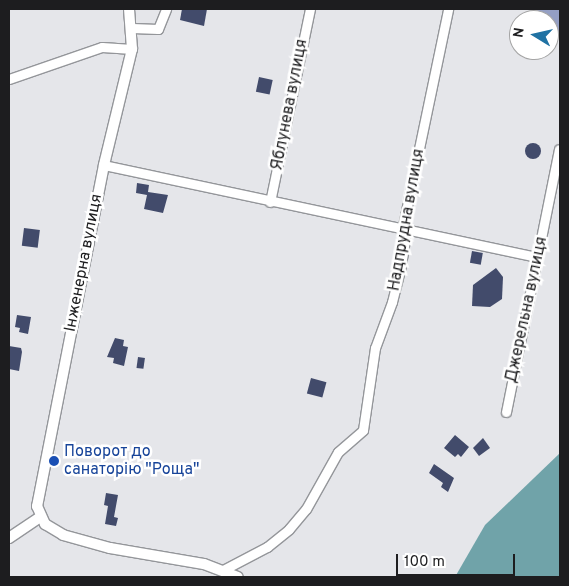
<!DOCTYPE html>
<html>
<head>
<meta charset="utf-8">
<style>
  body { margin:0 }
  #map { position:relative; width:569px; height:586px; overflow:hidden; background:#e5e6ea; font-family:Overpass,sans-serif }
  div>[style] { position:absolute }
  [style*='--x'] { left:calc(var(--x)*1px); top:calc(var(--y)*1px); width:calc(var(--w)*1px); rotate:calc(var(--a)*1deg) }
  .forest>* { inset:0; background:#949fc4 }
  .water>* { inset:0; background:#70a3a9 }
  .building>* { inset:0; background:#424b6b; transform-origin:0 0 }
  .round { border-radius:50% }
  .roads { filter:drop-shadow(1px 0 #94969a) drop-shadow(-1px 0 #94969a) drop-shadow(0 1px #94969a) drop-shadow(0 -1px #94969a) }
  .minor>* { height:9px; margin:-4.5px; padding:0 4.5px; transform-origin:4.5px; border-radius:4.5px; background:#fff }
  .tertiary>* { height:10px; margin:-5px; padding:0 5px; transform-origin:5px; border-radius:5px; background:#fff }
  .dots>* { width:14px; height:14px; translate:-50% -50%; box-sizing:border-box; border:2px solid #fff; border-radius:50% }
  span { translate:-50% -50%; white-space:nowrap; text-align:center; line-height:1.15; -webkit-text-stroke:5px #fff; paint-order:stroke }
  .street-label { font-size:16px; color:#1d1d1f }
  .transit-label { font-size:16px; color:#164399 }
  .left { translate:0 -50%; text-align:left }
  .frame { position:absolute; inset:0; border:10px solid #1d1d1f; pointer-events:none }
  .north { position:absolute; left:509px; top:10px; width:50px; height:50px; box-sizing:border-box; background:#fff; border:1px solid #a5a5a5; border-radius:50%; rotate:279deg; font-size:14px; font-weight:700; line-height:20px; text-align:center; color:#1d1d1f }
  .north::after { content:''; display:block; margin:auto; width:18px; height:22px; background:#2072a3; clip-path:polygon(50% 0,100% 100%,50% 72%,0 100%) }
  .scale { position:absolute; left:396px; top:554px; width:119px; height:22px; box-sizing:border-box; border:2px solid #1d1d1f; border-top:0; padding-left:6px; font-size:15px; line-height:18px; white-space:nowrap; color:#1d1d1f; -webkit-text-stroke:4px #fff; paint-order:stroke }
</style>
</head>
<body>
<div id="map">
  <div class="forest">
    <i style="clip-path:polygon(537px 9px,560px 9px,560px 32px,549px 36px,549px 20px,535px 20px)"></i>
  </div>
  <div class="water">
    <i style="clip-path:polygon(560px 453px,560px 577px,455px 577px,485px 525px)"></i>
  </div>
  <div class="building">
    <i style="clip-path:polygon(182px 9px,207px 9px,204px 26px,180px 20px)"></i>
    <i style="left:259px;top:77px;width:14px;height:15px;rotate:12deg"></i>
    <i class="round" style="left:525px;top:143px;width:16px;height:16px"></i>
    <i style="clip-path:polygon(137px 183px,149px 185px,148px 192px,168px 195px,163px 213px,144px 209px,147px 195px,136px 193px)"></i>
    <i style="left:24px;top:228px;width:16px;height:18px;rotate:7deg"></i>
    <i style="left:472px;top:251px;width:11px;height:12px;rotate:10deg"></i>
    <i style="clip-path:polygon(496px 268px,503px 277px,502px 299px,490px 307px,472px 306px,473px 285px)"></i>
    <i style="clip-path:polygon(17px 315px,31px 317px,28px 334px,19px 332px,20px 328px,15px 327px)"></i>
    <i style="clip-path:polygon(115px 338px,124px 340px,123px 346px,128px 347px,124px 366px,113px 363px,114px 358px,107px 357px)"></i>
    <i style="clip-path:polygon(9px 346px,21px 348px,22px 352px,19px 371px,9px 369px)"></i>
    <i style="left:138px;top:357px;width:7px;height:11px;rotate:8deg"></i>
    <i style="left:311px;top:378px;width:16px;height:16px;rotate:15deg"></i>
    <i style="clip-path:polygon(455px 435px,469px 447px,461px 457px,458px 454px,455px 457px,444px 448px)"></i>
    <i style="clip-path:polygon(483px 438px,490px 448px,479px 456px,473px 448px)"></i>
    <i style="clip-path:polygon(434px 464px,454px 478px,448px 492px,441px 487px,443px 483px,429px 473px)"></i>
    <i style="clip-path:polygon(106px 493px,118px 495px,114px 517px,118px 518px,116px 526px,105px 524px,108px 506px,104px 505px)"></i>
  </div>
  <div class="roads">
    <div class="minor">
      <i style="--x:132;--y:28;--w:26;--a:2"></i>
      <i style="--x:158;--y:29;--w:22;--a:-68"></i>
      <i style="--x:9;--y:79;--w:98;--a:-19"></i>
      <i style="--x:102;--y:47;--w:30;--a:4"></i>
      <i style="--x:104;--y:165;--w:442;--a:12"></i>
      <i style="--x:270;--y:202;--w:197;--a:-78.3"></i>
      <i style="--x:506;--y:412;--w:268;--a:-78.6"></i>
      <i style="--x:223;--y:570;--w:50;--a:-27.6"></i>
      <i style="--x:267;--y:547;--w:28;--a:-39"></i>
      <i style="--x:289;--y:529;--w:26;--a:-50"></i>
      <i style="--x:306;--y:509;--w:65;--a:-60.7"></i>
      <i style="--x:338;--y:452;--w:33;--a:-41"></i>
      <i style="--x:363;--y:430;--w:83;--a:-81.7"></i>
      <i style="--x:375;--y:348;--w:49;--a:-69.7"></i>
      <i style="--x:392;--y:302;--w:38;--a:-76"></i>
      <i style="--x:401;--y:265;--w:26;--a:-81"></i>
      <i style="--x:405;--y:239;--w:9;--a:-108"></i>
      <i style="--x:402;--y:230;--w:226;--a:-78.2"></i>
    </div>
    <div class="tertiary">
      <i style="--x:129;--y:9;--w:40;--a:85.7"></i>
      <i style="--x:132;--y:49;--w:119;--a:103.6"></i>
      <i style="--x:104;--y:165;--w:348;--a:101.1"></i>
      <i style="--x:37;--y:506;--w:20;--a:66"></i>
      <i style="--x:45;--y:524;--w:21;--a:31"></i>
      <i style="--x:63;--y:535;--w:49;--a:15.5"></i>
      <i style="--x:110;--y:548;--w:95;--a:9.7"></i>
      <i style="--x:204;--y:564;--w:36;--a:21"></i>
      <i style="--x:9;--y:538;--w:37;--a:-34"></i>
    </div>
  </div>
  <div class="dots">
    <i style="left:54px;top:461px;background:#1a4fb4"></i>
  </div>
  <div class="street-label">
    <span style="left:290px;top:105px;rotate:-79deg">Яблунева вулиця</span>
    <span style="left:407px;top:220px;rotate:-80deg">Надпрудна вулиця</span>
    <span style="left:84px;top:263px;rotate:-79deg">Інженерна вулиця</span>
    <span style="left:527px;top:310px;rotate:-78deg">Джерельна вулиця</span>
  </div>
  <div class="transit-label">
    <span class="left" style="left:64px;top:461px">Поворот до<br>санаторію "Роща"</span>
  </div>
  <div class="frame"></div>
  <div class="north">N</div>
  <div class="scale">100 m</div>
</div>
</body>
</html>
